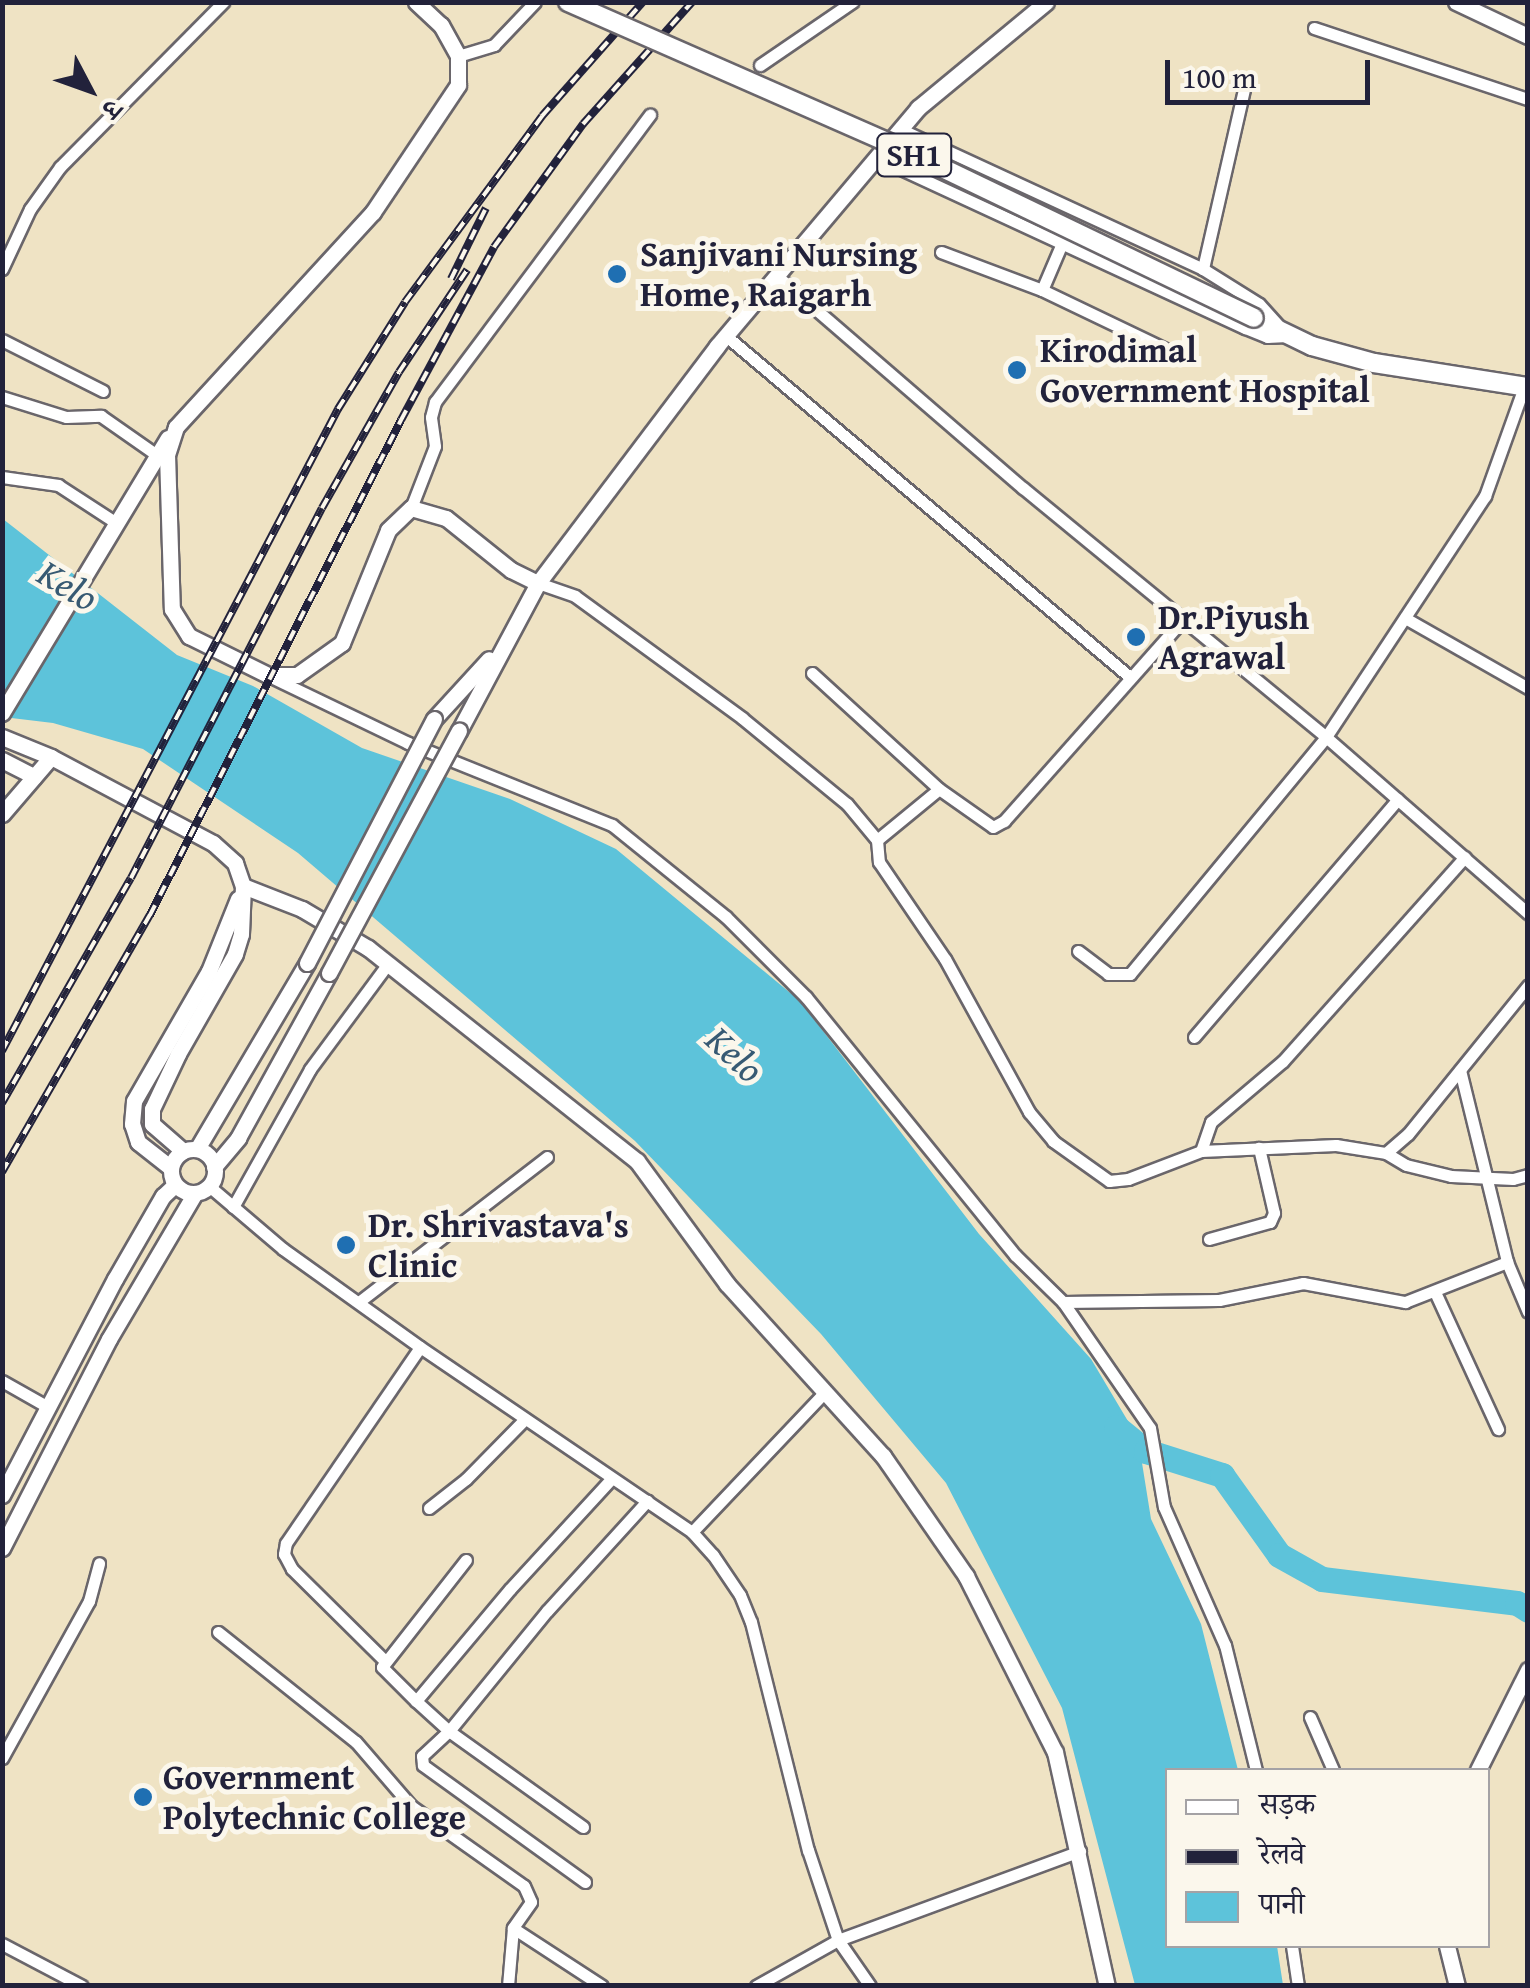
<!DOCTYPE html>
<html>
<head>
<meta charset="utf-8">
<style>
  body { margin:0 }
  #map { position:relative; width:1530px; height:1988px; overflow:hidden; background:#efe3c4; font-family:"Gentium Book Plus","Noto Serif Devanagari",serif }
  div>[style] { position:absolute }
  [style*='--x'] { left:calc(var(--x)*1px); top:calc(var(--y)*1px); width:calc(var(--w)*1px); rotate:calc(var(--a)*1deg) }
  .water>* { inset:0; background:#5dc3da }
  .river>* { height:25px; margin:-12.5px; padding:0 12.5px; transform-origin:12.5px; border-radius:12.5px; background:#5dc3da }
  .roads { filter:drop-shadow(2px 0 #6a666b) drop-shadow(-2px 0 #6a666b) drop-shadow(0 2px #6a666b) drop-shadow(0 -2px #6a666b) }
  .minor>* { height:11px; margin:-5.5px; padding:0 5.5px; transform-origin:5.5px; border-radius:5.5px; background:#fff }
  .tertiary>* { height:15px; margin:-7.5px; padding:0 7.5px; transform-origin:7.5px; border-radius:7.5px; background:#fff }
  .tertiary>.ring { margin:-7.5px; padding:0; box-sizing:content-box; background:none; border:15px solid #fff; border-radius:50% }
  .primary>* { height:18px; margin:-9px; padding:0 9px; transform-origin:9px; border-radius:9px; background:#fff }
  .rail>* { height:8px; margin-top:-4px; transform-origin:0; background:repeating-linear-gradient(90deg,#fbf7ec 0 11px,#22223b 0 22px); box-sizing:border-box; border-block:2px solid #22223b }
  .bridges { filter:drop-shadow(2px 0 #6a666b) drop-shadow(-2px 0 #6a666b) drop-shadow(0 2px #6a666b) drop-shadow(0 -2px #6a666b) }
  .tertiary-bridge>* { height:15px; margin:-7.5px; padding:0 7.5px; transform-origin:7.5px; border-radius:7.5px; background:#fff }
  .primary-bridge>* { height:18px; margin:-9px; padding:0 9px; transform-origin:9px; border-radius:9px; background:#fff }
  .dots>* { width:28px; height:28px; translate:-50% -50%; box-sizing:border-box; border:5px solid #fbf7ec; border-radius:50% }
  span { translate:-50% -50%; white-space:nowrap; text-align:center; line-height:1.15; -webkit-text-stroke:10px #fbf7ec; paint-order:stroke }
  .shield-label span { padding:2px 8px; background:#fbf7ec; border:2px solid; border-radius:8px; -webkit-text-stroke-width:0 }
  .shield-label { font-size:32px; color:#22223b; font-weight:700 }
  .poi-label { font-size:35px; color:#22223b; font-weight:700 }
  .left { translate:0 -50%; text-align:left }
  .water-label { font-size:38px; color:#375a73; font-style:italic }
  .frame { position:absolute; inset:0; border:5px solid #22223b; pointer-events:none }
  .legend { position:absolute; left:1165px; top:1768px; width:325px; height:180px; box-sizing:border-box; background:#fbf7ec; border:2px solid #a4a2a5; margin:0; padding:12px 18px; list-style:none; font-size:30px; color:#22223b }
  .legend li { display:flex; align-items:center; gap:20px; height:50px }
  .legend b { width:50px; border:2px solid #a4a2a5 }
  .north { position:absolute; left:40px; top:40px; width:100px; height:100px; -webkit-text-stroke:8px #fbf7ec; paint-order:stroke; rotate:131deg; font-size:28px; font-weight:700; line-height:40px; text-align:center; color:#22223b }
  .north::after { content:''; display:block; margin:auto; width:35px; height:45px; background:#22223b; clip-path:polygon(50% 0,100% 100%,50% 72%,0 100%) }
  .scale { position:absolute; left:1165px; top:60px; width:205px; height:45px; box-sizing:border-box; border:5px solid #22223b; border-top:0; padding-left:12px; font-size:30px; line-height:35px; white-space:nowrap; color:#22223b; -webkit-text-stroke:8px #fbf7ec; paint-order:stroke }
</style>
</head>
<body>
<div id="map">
  <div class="water">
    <i style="clip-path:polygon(3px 519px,177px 655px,253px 686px,362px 748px,510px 799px,616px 849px,800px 1001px,979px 1234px,1091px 1359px,1138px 1438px,1151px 1519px,1201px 1624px,1238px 1770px,1168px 1770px,1168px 1946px,1277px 1946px,1283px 1985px,1135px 1985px,1062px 1708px,946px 1483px,821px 1334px,635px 1141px,298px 853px,143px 749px,53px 723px,3px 717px)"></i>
  </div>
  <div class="river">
    <i style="--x:1116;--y:1427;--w:38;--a:39"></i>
    <i style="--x:1146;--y:1451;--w:80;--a:17.5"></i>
    <i style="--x:1222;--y:1475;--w:98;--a:54.5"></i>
    <i style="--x:1279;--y:1555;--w:49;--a:29.2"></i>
    <i style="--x:1322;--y:1579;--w:196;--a:7"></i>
    <i style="--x:1517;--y:1603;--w:13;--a:32"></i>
  </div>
  <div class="roads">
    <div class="minor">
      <i style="--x:1314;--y:28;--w:225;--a:18.4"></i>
      <i style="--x:458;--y:56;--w:38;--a:-17"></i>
      <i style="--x:494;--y:45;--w:59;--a:-46.4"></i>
      <i style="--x:760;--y:65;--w:112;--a:-34.4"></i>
      <i style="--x:1245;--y:85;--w:189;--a:102.9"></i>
      <i style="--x:1203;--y:269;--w:66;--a:32"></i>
      <i style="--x:1259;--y:304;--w:30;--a:48"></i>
      <i style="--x:900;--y:129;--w:334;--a:24.8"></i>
      <i style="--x:875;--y:157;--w:408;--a:24.8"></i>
      <i style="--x:1245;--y:328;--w:24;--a:22"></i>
      <i style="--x:1267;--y:337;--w:20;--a:-3"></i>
      <i style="--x:941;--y:252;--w:108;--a:20.6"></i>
      <i style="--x:1042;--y:290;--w:136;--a:25.6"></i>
      <i style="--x:2;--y:269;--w:66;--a:-65"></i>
      <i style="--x:30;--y:209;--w:52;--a:-54.5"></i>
      <i style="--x:60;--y:167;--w:232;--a:-45.3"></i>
      <i style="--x:776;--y:275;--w:326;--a:40.8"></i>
      <i style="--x:1023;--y:488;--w:392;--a:39.4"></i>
      <i style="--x:1326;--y:737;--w:268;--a:41.1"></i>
      <i style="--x:1042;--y:290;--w:51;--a:-66.9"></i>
      <i style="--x:725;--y:335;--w:531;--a:40.19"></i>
      <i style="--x:2;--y:340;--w:113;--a:26.8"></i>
      <i style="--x:2;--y:397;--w:67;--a:17.4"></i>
      <i style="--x:66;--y:417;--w:35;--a:-2"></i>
      <i style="--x:101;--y:416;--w:68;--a:34.9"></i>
      <i style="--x:2;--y:477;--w:57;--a:8.1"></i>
      <i style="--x:58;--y:485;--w:68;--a:33"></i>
      <i style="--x:411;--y:508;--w:66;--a:-68.8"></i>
      <i style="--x:435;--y:446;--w:29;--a:-98"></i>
      <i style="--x:431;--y:417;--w:16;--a:-75"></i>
      <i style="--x:435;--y:402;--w:359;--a:-53.2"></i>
      <i style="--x:538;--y:583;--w:39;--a:19"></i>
      <i style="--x:575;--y:596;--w:207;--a:36.1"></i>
      <i style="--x:742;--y:718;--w:136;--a:39.3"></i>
      <i style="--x:847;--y:804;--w:47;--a:50.2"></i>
      <i style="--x:877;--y:840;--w:22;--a:85"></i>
      <i style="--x:879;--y:862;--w:117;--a:55.8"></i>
      <i style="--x:945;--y:959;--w:175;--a:61.2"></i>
      <i style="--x:1029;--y:1112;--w:38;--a:50"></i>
      <i style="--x:1053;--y:1141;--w:69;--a:35.5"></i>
      <i style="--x:1109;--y:1181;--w:19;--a:-6"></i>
      <i style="--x:1128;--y:1179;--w:78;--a:-21"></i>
      <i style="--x:1201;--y:1151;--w:135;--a:-2.5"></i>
      <i style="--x:1336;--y:1145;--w:51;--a:9.1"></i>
      <i style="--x:1386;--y:1153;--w:29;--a:-41"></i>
      <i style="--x:1408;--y:1134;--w:191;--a:-51"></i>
      <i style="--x:1405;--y:618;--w:142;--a:29.6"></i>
      <i style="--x:812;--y:673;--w:172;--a:42.4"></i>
      <i style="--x:939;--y:789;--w:66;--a:35.1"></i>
      <i style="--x:993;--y:827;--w:13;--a:-29"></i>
      <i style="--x:1004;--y:821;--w:273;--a:-48.4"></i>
      <i style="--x:271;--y:677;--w:152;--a:25.7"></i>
      <i style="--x:408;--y:743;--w:220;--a:21.9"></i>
      <i style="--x:612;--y:825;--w:146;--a:38.9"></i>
      <i style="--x:726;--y:917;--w:113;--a:45"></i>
      <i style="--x:806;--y:997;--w:332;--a:51"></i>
      <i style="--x:1015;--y:1255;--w:67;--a:44.4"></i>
      <i style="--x:1063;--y:1302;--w:153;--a:55.4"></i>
      <i style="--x:1150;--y:1428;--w:80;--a:80"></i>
      <i style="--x:1164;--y:1507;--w:151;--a:66.2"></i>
      <i style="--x:1225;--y:1645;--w:129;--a:76.1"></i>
      <i style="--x:877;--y:840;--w:80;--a:-39.4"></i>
      <i style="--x:1078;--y:951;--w:38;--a:37"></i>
      <i style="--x:1108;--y:974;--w:22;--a:0"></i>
      <i style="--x:1130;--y:974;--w:308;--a:-50.4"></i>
      <i style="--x:1326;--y:737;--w:289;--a:-56.6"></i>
      <i style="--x:1485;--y:496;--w:116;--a:-70.3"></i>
      <i style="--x:1194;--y:1037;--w:313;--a:-49.4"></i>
      <i style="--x:1460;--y:1070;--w:198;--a:76.2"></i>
      <i style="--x:1507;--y:1262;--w:54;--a:67.2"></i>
      <i style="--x:1201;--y:1151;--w:31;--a:-71"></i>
      <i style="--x:1211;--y:1122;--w:94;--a:-40.3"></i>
      <i style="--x:1283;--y:1061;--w:273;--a:-48.3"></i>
      <i style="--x:1386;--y:1153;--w:23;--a:31"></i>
      <i style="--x:1406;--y:1165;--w:46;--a:13.7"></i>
      <i style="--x:1451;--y:1176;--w:62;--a:2.8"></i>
      <i style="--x:1513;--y:1179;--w:16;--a:-15"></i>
      <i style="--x:209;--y:1186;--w:97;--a:40.4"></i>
      <i style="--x:283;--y:1249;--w:168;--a:35.6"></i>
      <i style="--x:420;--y:1347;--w:329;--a:34.2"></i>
      <i style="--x:692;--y:1532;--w:31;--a:48"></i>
      <i style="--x:713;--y:1555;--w:48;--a:56"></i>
      <i style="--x:740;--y:1595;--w:29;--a:68"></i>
      <i style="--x:751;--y:1622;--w:235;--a:76"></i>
      <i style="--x:808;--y:1850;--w:95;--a:71.6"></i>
      <i style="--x:838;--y:1940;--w:56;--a:55.2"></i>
      <i style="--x:233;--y:1207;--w:158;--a:-60.8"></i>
      <i style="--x:310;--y:1069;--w:129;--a:-53.5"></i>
      <i style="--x:1209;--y:1239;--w:63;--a:-15.6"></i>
      <i style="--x:1270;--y:1222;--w:10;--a:-66"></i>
      <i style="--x:1274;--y:1213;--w:67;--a:-103"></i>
      <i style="--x:1435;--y:1292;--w:151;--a:65.3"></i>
      <i style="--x:360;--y:1301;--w:236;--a:-37.6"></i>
      <i style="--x:1063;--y:1302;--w:156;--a:-0.7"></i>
      <i style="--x:1219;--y:1300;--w:86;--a:-11.4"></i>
      <i style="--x:1303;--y:1283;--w:104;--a:10.6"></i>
      <i style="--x:1405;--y:1302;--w:110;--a:-21.4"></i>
      <i style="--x:2;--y:1381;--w:53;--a:29.5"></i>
      <i style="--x:429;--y:1508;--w:47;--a:-38.1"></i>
      <i style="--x:466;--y:1479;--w:84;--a:-45.5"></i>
      <i style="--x:692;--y:1532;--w:192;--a:-46.5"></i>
      <i style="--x:218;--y:1632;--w:176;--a:38.6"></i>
      <i style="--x:356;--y:1742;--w:84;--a:49.3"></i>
      <i style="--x:411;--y:1806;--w:138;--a:35.3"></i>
      <i style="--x:524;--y:1886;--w:17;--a:66"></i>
      <i style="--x:531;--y:1902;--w:32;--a:125"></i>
      <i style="--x:513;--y:1928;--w:106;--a:33.1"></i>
      <i style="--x:385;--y:1661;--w:131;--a:-135.3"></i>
      <i style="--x:292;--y:1569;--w:17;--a:-118"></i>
      <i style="--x:284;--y:1554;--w:11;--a:-80"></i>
      <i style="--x:286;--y:1543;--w:237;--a:-55.6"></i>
      <i style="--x:416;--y:1701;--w:48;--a:-135"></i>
      <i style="--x:382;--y:1667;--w:136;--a:-51.9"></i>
      <i style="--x:1310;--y:1717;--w:58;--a:66.5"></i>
      <i style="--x:2;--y:1758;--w:179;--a:-61"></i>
      <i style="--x:89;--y:1601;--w:39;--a:-75"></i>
      <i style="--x:583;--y:1827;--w:165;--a:-144.4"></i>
      <i style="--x:449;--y:1731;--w:155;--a:-50.8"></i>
      <i style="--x:547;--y:1611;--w:149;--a:-47.7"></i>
      <i style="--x:585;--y:1882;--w:200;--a:-144.2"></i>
      <i style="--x:423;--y:1765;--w:9;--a:-96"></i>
      <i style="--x:422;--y:1756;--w:37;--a:-43"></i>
      <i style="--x:449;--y:1731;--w:45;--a:-137.7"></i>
      <i style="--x:416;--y:1701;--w:146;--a:-50"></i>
      <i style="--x:510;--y:1589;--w:149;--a:-47.4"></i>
      <i style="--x:2;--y:1944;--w:90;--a:27.7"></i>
      <i style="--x:1292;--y:1946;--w:40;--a:81.5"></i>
      <i style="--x:508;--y:1986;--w:58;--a:-85.1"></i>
      <i style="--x:756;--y:1986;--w:94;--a:-29.3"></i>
      <i style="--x:838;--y:1940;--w:258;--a:-20.2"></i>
    </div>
    <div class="tertiary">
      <i style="--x:416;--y:2;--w:34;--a:43"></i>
      <i style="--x:441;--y:25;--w:35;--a:61"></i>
      <i style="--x:458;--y:56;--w:29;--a:90"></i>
      <i style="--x:458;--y:85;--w:153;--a:123.8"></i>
      <i style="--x:373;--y:212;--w:292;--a:132.5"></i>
      <i style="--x:176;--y:427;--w:28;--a:108"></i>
      <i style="--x:167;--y:454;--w:155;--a:88.2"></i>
      <i style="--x:172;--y:609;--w:32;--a:58"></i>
      <i style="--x:189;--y:636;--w:88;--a:26.3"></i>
      <i style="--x:268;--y:675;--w:29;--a:0"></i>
      <i style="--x:297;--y:675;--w:55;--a:-35.4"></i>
      <i style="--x:342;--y:643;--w:122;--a:-67.8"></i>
      <i style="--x:388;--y:530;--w:32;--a:-44"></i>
      <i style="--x:411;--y:508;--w:36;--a:16"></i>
      <i style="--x:446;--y:518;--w:83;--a:38.7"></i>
      <i style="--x:511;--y:570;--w:30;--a:26"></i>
      <i style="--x:1456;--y:2;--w:80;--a:25.3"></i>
      <i style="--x:2;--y:713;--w:321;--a:-58.9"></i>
      <i style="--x:434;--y:719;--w:81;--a:-47.5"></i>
      <i style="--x:459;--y:731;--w:168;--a:-61.9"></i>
      <i style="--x:538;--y:583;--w:297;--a:-52.9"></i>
      <i style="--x:717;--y:346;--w:312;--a:-49.8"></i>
      <i style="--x:918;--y:108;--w:166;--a:-39.6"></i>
      <i style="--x:2;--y:737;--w:53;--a:22.2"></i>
      <i style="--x:2;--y:760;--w:36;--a:27"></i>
      <i style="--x:2;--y:814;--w:75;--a:-49.3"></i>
      <i style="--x:51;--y:757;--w:183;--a:28"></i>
      <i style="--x:213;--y:843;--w:30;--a:42"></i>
      <i style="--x:235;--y:863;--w:24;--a:71"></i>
      <i style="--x:243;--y:886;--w:48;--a:92.4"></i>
      <i style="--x:241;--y:934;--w:21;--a:107"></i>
      <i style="--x:235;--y:954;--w:115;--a:119.7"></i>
      <i style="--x:178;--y:1054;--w:61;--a:115.3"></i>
      <i style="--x:152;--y:1109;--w:15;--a:90"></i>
      <i style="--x:152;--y:1124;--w:41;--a:41.1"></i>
      <i style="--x:243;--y:886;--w:63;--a:21.3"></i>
      <i style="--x:302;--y:909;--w:77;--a:30.6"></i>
      <i style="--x:368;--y:948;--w:343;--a:38.4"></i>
      <i style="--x:637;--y:1161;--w:152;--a:53.8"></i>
      <i style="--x:727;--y:1284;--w:232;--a:47.8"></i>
      <i style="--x:883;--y:1456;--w:146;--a:55.3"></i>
      <i style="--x:966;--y:1576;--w:197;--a:63.2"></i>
      <i style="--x:1055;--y:1752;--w:240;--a:77.5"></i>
      <i style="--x:197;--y:1149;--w:216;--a:-59.4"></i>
      <i class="ring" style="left:171px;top:1149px;width:29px;height:29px"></i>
      <i style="--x:214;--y:1167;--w:38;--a:-50"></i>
      <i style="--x:238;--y:1138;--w:188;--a:-61.1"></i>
      <i style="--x:171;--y:1168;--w:42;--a:-141.8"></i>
      <i style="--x:138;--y:1142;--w:19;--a:-108"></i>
      <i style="--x:132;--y:1124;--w:23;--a:-85"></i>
      <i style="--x:134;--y:1101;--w:150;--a:-60"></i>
      <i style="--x:209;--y:971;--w:78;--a:-68.1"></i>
      <i style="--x:2;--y:1495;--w:244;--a:-62.4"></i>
      <i style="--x:115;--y:1279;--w:96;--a:-60"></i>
      <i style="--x:163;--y:1196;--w:16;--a:-43"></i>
      <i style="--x:2;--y:1548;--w:235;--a:-62.9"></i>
      <i style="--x:109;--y:1339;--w:169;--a:-59.5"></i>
      <i style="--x:1478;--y:1770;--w:112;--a:-63.4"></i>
      <i style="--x:1447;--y:1946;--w:41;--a:76"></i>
    </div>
    <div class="primary">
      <i style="--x:1254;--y:318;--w:64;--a:25.8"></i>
      <i style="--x:1312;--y:346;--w:64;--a:15.3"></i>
      <i style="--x:1374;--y:363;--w:156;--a:8.9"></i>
    </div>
  </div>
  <div class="rail">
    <i style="--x:451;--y:279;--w:79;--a:-63.8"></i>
    <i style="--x:2;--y:1051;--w:725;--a:-62.37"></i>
    <i style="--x:338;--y:409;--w:126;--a:-57.9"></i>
    <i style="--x:405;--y:302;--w:231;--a:-53.6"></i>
    <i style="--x:542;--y:116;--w:152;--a:-48.5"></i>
    <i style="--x:2;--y:1103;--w:259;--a:-60.2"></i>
    <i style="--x:131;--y:878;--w:416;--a:-62.7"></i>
    <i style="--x:322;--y:508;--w:156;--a:-60.5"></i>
    <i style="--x:399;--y:372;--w:123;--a:-56.3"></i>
    <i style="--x:2;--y:1172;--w:297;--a:-60.1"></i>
    <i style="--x:150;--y:915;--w:555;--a:-63.11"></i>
    <i style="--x:401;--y:420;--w:196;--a:-61.7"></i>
    <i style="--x:494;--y:247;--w:152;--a:-54.1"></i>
    <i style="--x:583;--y:124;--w:164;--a:-48.2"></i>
  </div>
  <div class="bridges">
    <div class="tertiary-bridge">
      <i style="--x:307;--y:963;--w:275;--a:-62.5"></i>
      <i style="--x:329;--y:973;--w:275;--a:-61.8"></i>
    </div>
    <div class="primary-bridge">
      <i style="--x:568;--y:2;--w:368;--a:23.7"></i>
      <i style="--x:905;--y:150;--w:387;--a:25.7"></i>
    </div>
  </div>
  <div class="dots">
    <i style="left:617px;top:274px;background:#1f6fb2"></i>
    <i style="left:1017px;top:370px;background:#1f6fb2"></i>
    <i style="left:1136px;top:637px;background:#1f6fb2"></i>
    <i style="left:346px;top:1245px;background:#1f6fb2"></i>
    <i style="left:143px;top:1797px;background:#1f6fb2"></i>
  </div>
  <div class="shield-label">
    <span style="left:914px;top:155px">SH1</span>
  </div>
  <div class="poi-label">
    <span class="left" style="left:640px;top:274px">Sanjivani Nursing<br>Home, Raigarh</span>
    <span class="left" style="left:1040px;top:370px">Kirodimal<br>Government Hospital</span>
    <span class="left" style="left:1158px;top:637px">Dr.Piyush<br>Agrawal</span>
    <span class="left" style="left:368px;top:1245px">Dr. Shrivastava's<br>Clinic</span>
    <span class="left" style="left:163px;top:1797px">Government<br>Polytechnic College</span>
  </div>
  <div class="water-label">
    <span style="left:68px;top:585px;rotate:31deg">Kelo</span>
    <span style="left:735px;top:1054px;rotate:43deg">Kelo</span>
  </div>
  <div class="frame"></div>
  <ul class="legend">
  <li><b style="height:12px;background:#fff"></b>सड़क</li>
  <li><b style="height:12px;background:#22223b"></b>रेलवे</li>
  <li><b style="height:28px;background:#5dc3da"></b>पानी</li>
  </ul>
  <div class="north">उ</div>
  <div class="scale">100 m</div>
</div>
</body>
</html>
